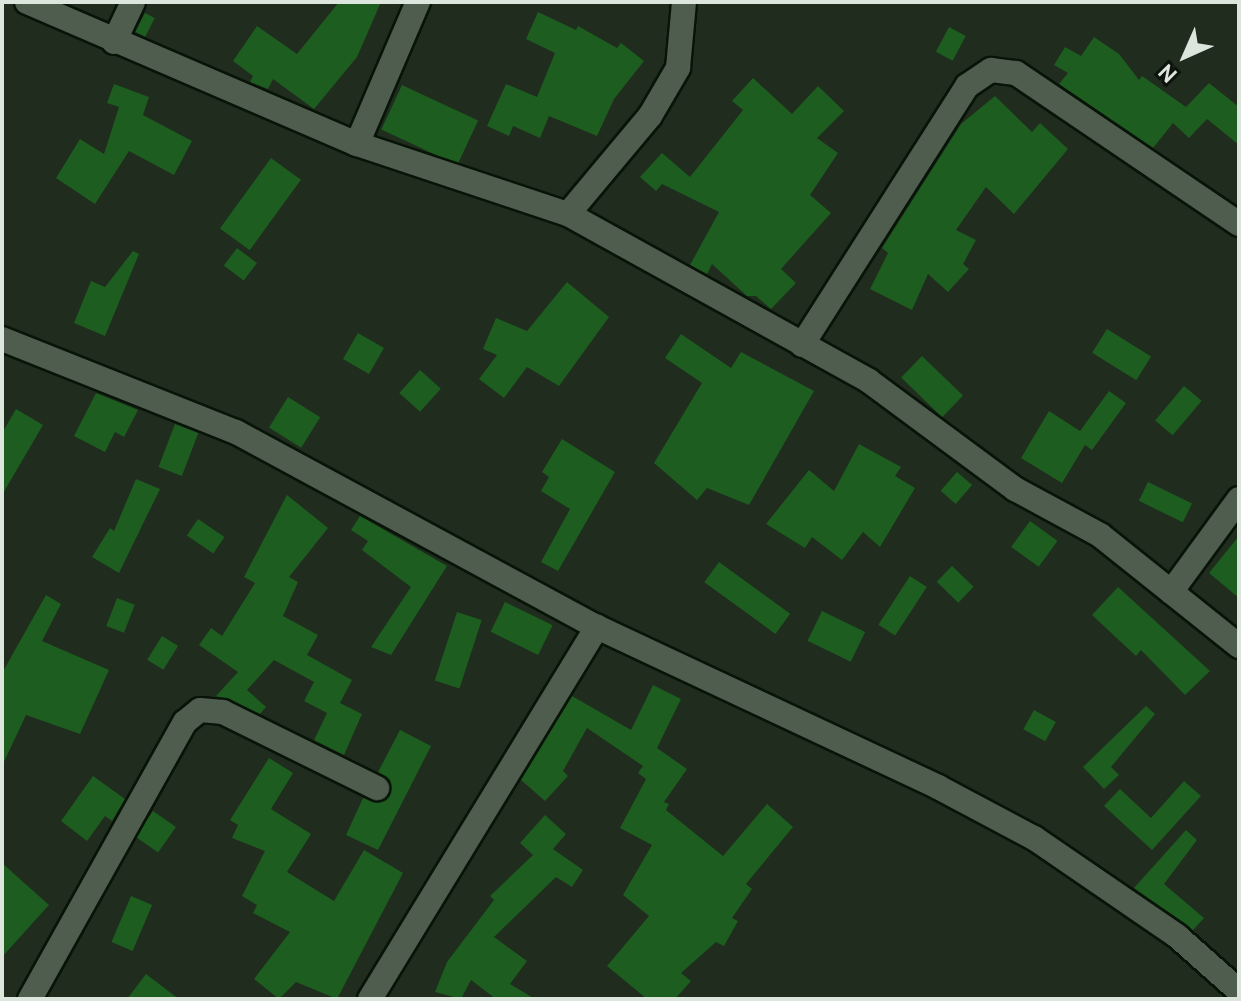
<!DOCTYPE html>
<html>
<head>
<meta charset="utf-8">
<style>
  body { margin:0 }
  #map { position:relative; width:1241px; height:1001px; overflow:hidden; background:#1f2c1e; font-family:Cabin,sans-serif }
  div>[style] { position:absolute }
  [style*='--x'] { left:calc(var(--x)*1px); top:calc(var(--y)*1px); width:calc(var(--w)*1px); rotate:calc(var(--a)*1deg) }
  .building>* { inset:0; background:#1d5d1f; transform-origin:0 0 }
  .roads { filter:drop-shadow(2px 0 #081408) drop-shadow(-2px 0 #081408) drop-shadow(0 2px #081408) drop-shadow(0 -2px #081408) }
  .minor>* { height:24px; margin:-12px; padding:0 12px; transform-origin:12px; border-radius:12px; background:#4f5d4e }
  span { translate:-50% -50%; white-space:nowrap; text-align:center; line-height:1.15; -webkit-text-stroke:8px #0d120c; paint-order:stroke }
  .frame { position:absolute; inset:0; border:4px solid #dde6dd; pointer-events:none }
  .north { position:absolute; left:1145px; top:16px; width:80px; height:80px; -webkit-text-stroke:6px #0d120c; paint-order:stroke; rotate:225deg; font-size:22px; font-weight:700; line-height:32px; text-align:center; color:#dde6dd }
  .north::after { content:''; display:block; margin:auto; width:28px; height:36px; background:#dde6dd; clip-path:polygon(50% 0,100% 100%,50% 72%,0 100%) }
</style>
</head>
<body>
<div id="map">
  <div class="building">
    <i style="clip-path:polygon(339px 2px,381px 2px,357px 57px,314px 109px,273px 79px,268px 89px,250px 82px,253px 76px,233px 61px,257px 26px,297px 54px)"></i>
    <i style="clip-path:polygon(538px 12px,576px 30px,578px 26px,617px 48px,621px 43px,644px 61px,614px 99px,597px 136px,549px 116px,540px 138px,513px 126px,509px 136px,487px 126px,506px 84px,537px 97px,555px 53px,526px 39px)"></i>
    <i style="left:145px;top:13px;width:11px;height:21px;rotate:27deg"></i>
    <i style="left:949px;top:27px;width:19px;height:28px;rotate:28deg"></i>
    <i style="clip-path:polygon(1094px 37px,1119px 54px,1139px 80px,1142px 76px,1186px 107px,1209px 83px,1239px 107px,1239px 145px,1207px 119px,1189px 138px,1173px 123px,1153px 148px,1059px 84px,1068px 73px,1054px 65px,1065px 47px,1081px 56px)"></i>
    <i style="clip-path:polygon(753px 78px,792px 114px,818px 86px,844px 111px,817px 138px,838px 153px,810px 195px,831px 213px,781px 269px,796px 283px,771px 309px,756px 296px,747px 296px,712px 264px,707px 274px,690px 265px,719px 212px,662px 184px,656px 191px,640px 177px,662px 153px,690px 177px,743px 110px,732px 101px)"></i>
    <i style="clip-path:polygon(114px 84px,149px 97px,143px 115px,192px 141px,174px 175px,129px 151px,95px 204px,56px 178px,80px 139px,104px 154px,119px 107px,107px 103px)"></i>
    <i style="left:402px;top:85px;width:84px;height:49px;rotate:25deg"></i>
    <i style="clip-path:polygon(995px 96px,1032px 132px,1040px 123px,1068px 149px,1014px 214px,986px 187px,956px 230px,976px 240px,963px 264px,969px 269px,948px 292px,928px 274px,912px 310px,870px 289px,888px 253px,882px 248px,961px 124px)"></i>
    <i style="left:271px;top:158px;width:37px;height:87px;rotate:36deg"></i>
    <i style="left:237px;top:248px;width:25px;height:22px;rotate:37deg"></i>
    <i style="clip-path:polygon(133px 251px,139px 254px,105px 336px,74px 323px,91px 281px,105px 287px)"></i>
    <i style="clip-path:polygon(567px 282px,609px 317px,559px 386px,527px 367px,504px 398px,479px 379px,497px 355px,483px 349px,496px 318px,527px 331px)"></i>
    <i style="left:1107px;top:329px;width:52px;height:28px;rotate:32deg"></i>
    <i style="left:358px;top:333px;width:30px;height:30px;rotate:30deg"></i>
    <i style="clip-path:polygon(681px 334px,731px 368px,741px 352px,814px 391px,749px 505px,707px 488px,697px 500px,654px 463px,702px 383px,665px 358px)"></i>
    <i style="left:922px;top:356px;width:57px;height:30px;rotate:44deg"></i>
    <i style="left:420px;top:370px;width:28px;height:31px;rotate:42deg"></i>
    <i style="left:1184px;top:386px;width:23px;height:45px;rotate:40deg"></i>
    <i style="clip-path:polygon(1109px 391px,1126px 403px,1092px 450px,1085px 445px,1062px 483px,1021px 458px,1049px 411px,1080px 431px)"></i>
    <i style="clip-path:polygon(96px 393px,138px 410px,124px 437px,115px 432px,105px 452px,74px 436px)"></i>
    <i style="left:288px;top:397px;width:38px;height:36px;rotate:32deg"></i>
    <i style="clip-path:polygon(16px 409px,43px 425px,2px 495px,2px 433px)"></i>
    <i style="left:175px;top:424px;width:25px;height:46px;rotate:21deg"></i>
    <i style="clip-path:polygon(562px 439px,615px 472px,558px 571px,541px 562px,570px 509px,541px 491px,549px 477px,542px 472px)"></i>
    <i style="clip-path:polygon(859px 444px,901px 467px,895px 476px,915px 488px,880px 547px,863px 532px,842px 560px,812px 537px,805px 548px,766px 524px,809px 470px,834px 491px)"></i>
    <i style="left:957px;top:472px;width:20px;height:25px;rotate:41deg"></i>
    <i style="clip-path:polygon(136px 479px,160px 489px,119px 573px,92px 557px,110px 528px,114px 531px)"></i>
    <i style="left:1148px;top:482px;width:49px;height:21px;rotate:26deg"></i>
    <i style="clip-path:polygon(287px 495px,328px 528px,289px 577px,298px 582px,283px 616px,318px 635px,307px 655px,352px 680px,340px 703px,362px 714px,344px 755px,314px 740px,327px 713px,304px 701px,314px 682px,274px 660px,247px 690px,266px 707px,260px 714px,216px 696px,238px 672px,199px 645px,211px 628px,222px 636px,255px 583px,244px 577px)"></i>
    <i style="clip-path:polygon(360px 516px,447px 566px,391px 655px,371px 647px,411px 587px,362px 550px,368px 541px,351px 530px)"></i>
    <i style="left:198px;top:519px;width:32px;height:20px;rotate:34deg"></i>
    <i style="left:1030px;top:521px;width:34px;height:32px;rotate:36deg"></i>
    <i style="clip-path:polygon(1239px 536px,1239px 598px,1209px 573px)"></i>
    <i style="left:719px;top:562px;width:88px;height:25px;rotate:36deg"></i>
    <i style="left:952px;top:566px;width:30px;height:22px;rotate:44deg"></i>
    <i style="left:910px;top:576px;width:20px;height:58px;rotate:33deg"></i>
    <i style="clip-path:polygon(1118px 587px,1210px 671px,1185px 695px,1141px 650px,1136px 656px,1092px 615px)"></i>
    <i style="clip-path:polygon(46px 595px,61px 604px,42px 641px,109px 670px,80px 734px,26px 715px,2px 766px,2px 673px)"></i>
    <i style="left:117px;top:598px;width:19px;height:30px;rotate:21deg"></i>
    <i style="left:505px;top:602px;width:53px;height:33px;rotate:26deg"></i>
    <i style="left:822px;top:611px;width:48px;height:33px;rotate:26deg"></i>
    <i style="left:457px;top:612px;width:26px;height:72px;rotate:18deg"></i>
    <i style="left:162px;top:636px;width:19px;height:28px;rotate:32deg"></i>
    <i style="clip-path:polygon(653px 685px,681px 699px,657px 748px,687px 769px,664px 802px,669px 804px,666px 810px,723px 856px,767px 804px,793px 827px,746px 884px,752px 889px,732px 918px,738px 921px,724px 946px,716px 942px,681px 973px,691px 981px,675px 999px,647px 999px,607px 966px,649px 916px,623px 895px,652px 845px,620px 828px,646px 779px,638px 773px,643px 766px,587px 728px,563px 771px,568px 776px,545px 801px,521px 780px,572px 696px,631px 730px)"></i>
    <i style="clip-path:polygon(1146px 706px,1155px 714px,1111px 767px,1119px 775px,1104px 789px,1083px 767px)"></i>
    <i style="left:1034px;top:710px;width:25px;height:22px;rotate:29deg"></i>
    <i style="clip-path:polygon(400px 730px,431px 746px,378px 850px,346px 835px,363px 798px,379px 803px,390px 795px,390px 780px,378px 772px)"></i>
    <i style="clip-path:polygon(269px 758px,293px 773px,271px 809px,311px 834px,287px 872px,334px 901px,364px 850px,403px 873px,337px 999px,296px 982px,279px 999px,254px 979px,290px 932px,253px 913px,257px 905px,242px 896px,265px 851px,232px 838px,238px 825px,230px 820px)"></i>
    <i style="clip-path:polygon(93px 776px,125px 799px,112px 821px,105px 816px,87px 841px,61px 821px)"></i>
    <i style="clip-path:polygon(1184px 781px,1201px 796px,1152px 850px,1104px 806px,1120px 789px,1151px 818px)"></i>
    <i style="left:153px;top:811px;width:28px;height:31px;rotate:35deg"></i>
    <i style="clip-path:polygon(545px 815px,566px 834px,553px 849px,583px 870px,572px 887px,556px 877px,494px 937px,527px 961px,510px 984px,535px 999px,496px 999px,471px 980px,461px 999px,435px 992px,447px 962px,494px 900px,490px 896px,533px 855px,520px 843px)"></i>
    <i style="clip-path:polygon(1186px 830px,1197px 840px,1164px 884px,1204px 918px,1193px 930px,1134px 888px)"></i>
    <i style="clip-path:polygon(2px 863px,49px 905px,2px 957px)"></i>
    <i style="left:131px;top:896px;width:23px;height:50px;rotate:23deg"></i>
    <i style="clip-path:polygon(146px 974px,179px 999px,127px 999px)"></i>
  </div>
  <div class="roads">
    <div class="minor">
      <i style="--x:27;--y:2;--w:359;--a:23.3"></i>
      <i style="--x:357;--y:144;--w:222;--a:18.4"></i>
      <i style="--x:568;--y:214;--w:344;--a:29"></i>
      <i style="--x:869;--y:381;--w:182;--a:36.5"></i>
      <i style="--x:1015;--y:489;--w:97;--a:28.4"></i>
      <i style="--x:1100;--y:535;--w:178;--a:38.6"></i>
      <i style="--x:114;--y:42;--w:44;--a:-64.6"></i>
      <i style="--x:357;--y:144;--w:155;--a:-66.8"></i>
      <i style="--x:568;--y:214;--w:128;--a:-50.1"></i>
      <i style="--x:650;--y:116;--w:56;--a:-59.7"></i>
      <i style="--x:678;--y:68;--w:66;--a:-84.8"></i>
      <i style="--x:2;--y:339;--w:252;--a:21.7"></i>
      <i style="--x:236;--y:432;--w:410;--a:28.4"></i>
      <i style="--x:597;--y:627;--w:377;--a:25.1"></i>
      <i style="--x:938;--y:787;--w:109;--a:28"></i>
      <i style="--x:1034;--y:838;--w:173;--a:34.4"></i>
      <i style="--x:1177;--y:936;--w:83;--a:41.6"></i>
      <i style="--x:802;--y:345;--w:307;--a:-57.5"></i>
      <i style="--x:967;--y:86;--w:29;--a:-34"></i>
      <i style="--x:991;--y:70;--w:25;--a:7"></i>
      <i style="--x:1016;--y:73;--w:269;--a:34.1"></i>
      <i style="--x:1171;--y:592;--w:115;--a:-53.8"></i>
      <i style="--x:30;--y:999;--w:317;--a:-60.8"></i>
      <i style="--x:185;--y:722;--w:19;--a:-39"></i>
      <i style="--x:200;--y:710;--w:23;--a:5"></i>
      <i style="--x:223;--y:712;--w:172;--a:26.3"></i>
      <i style="--x:370;--y:999;--w:436;--a:-58.6"></i>
    </div>
  </div>
  <div class="frame"></div>
  <div class="north">N</div>
</div>
</body>
</html>
